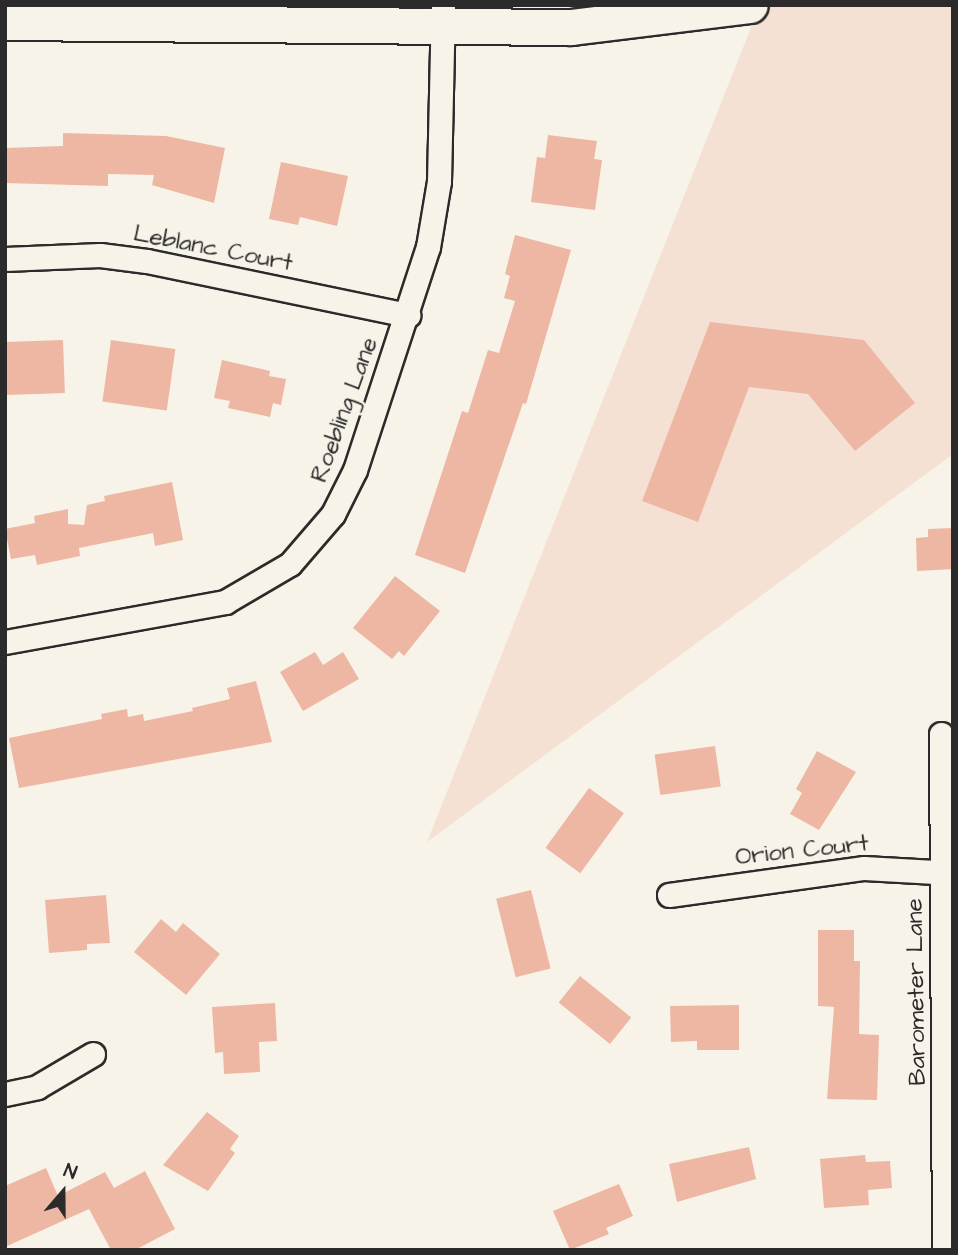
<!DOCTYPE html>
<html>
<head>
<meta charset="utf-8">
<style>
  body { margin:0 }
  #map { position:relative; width:958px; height:1255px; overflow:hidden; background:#f7f3e8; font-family:"Architects Daughter",sans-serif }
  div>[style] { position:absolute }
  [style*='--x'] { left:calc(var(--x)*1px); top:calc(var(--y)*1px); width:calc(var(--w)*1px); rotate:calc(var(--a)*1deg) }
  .built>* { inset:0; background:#f4e1d3 }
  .building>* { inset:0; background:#eeb7a3; transform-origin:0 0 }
  .roads { filter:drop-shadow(2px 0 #2b2b2b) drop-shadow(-2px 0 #2b2b2b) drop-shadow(0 2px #2b2b2b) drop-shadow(0 -2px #2b2b2b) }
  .minor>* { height:23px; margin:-11.5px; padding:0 11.5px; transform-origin:11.5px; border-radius:11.5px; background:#f7f3e8 }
  .primary>* { height:35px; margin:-17.5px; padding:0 17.5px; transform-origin:17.5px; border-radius:17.5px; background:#f7f3e8 }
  span { translate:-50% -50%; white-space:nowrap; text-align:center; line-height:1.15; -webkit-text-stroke:5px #f7f3e8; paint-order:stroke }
  .street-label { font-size:24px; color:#2b2b2b }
  .frame { position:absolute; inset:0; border:7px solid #2b2b2b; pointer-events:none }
  .north { position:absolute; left:28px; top:1157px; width:70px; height:70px; -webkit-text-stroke:5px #f7f3e8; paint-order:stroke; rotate:20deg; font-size:19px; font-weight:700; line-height:28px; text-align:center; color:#2b2b2b }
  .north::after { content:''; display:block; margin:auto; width:24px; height:32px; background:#2b2b2b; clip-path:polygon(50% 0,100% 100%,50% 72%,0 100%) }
</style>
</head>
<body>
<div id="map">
  <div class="built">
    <i style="clip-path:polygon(760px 5px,953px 5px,953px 454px,427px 842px)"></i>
  </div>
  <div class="building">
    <i style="clip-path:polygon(63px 133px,166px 136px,225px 148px,214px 203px,152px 185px,154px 175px,108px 174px,108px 186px,5px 183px,5px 148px,63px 146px)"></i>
    <i style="clip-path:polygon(548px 135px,597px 141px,594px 159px,602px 160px,595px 210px,531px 202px,537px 157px,545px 158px)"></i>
    <i style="clip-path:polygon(281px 162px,348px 176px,337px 226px,300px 217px,298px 225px,269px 219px)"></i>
    <i style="clip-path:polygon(515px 235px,571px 250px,526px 404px,523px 403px,465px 573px,415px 555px,462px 411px,468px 413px,488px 350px,499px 353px,515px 301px,504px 298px,510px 276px,505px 274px)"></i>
    <i style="clip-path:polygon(710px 322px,864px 340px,915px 403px,855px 451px,808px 394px,749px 387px,698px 522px,642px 501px)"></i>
    <i style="left:63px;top:340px;width:53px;height:58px;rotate:88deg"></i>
    <i style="left:111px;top:340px;width:65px;height:62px;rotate:8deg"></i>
    <i style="clip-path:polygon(222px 360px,270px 371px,269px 376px,286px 379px,281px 405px,273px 403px,270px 417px,228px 408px,230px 401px,214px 398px)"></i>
    <i style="clip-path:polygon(172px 482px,183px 540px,155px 546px,153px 533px,79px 548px,80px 556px,37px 565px,35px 555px,11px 559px,5px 529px,35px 523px,34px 516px,68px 509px,68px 524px,84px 525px,87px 505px,105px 501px,104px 496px)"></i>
    <i style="clip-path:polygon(953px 528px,953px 569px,917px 571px,916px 538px,928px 537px,928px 529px)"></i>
    <i style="clip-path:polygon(395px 576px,440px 611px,404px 656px,399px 651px,392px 659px,353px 628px)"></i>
    <i style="clip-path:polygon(315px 652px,323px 665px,343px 652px,359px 679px,303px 711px,280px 672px)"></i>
    <i style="clip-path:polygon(256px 681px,272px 742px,19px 788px,9px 738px,102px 719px,101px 714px,127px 709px,128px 717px,143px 714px,144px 721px,193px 711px,192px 708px,230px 699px,227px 688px)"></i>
    <i style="left:715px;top:746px;width:41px;height:61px;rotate:82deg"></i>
    <i style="clip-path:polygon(817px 751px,856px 772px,819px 830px,790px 814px,802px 793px,796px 789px)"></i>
    <i style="left:589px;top:788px;width:43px;height:74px;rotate:36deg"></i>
    <i style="left:531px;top:890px;width:81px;height:36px;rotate:76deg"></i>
    <i style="clip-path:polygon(106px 895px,110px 943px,87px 944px,87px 950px,49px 953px,45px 900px)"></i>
    <i style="clip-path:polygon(161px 919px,176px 932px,183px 923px,220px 954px,186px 995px,134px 952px)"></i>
    <i style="clip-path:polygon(818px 930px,854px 930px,854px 961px,860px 961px,859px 1034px,879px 1035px,877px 1100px,827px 1099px,834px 1007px,818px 1006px)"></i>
    <i style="left:580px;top:976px;width:66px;height:34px;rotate:39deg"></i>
    <i style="clip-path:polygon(275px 1003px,277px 1041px,259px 1042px,260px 1072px,224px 1074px,223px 1052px,215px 1053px,212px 1007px)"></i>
    <i style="clip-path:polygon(739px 1005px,739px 1050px,697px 1050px,697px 1041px,671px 1042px,670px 1006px)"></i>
    <i style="clip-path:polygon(207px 1112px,239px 1136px,230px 1149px,235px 1153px,208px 1191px,163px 1165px)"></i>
    <i style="clip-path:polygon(749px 1147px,756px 1179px,677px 1202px,669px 1164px)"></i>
    <i style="clip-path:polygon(865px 1155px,866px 1162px,890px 1161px,892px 1188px,868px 1190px,869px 1205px,824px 1208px,820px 1159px)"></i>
    <i style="clip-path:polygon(46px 1168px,58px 1196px,105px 1172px,114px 1188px,145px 1171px,175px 1229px,135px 1250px,111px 1250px,89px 1209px,5px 1247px,5px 1186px)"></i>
    <i style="clip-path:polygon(619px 1184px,633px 1216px,606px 1228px,609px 1234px,570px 1250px,553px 1211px)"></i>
  </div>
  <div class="roads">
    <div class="minor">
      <i style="--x:5;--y:259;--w:95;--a:-2.4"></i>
      <i style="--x:100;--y:255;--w:47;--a:7.3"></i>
      <i style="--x:147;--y:261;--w:267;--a:11.7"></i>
      <i style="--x:5;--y:642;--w:224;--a:-10.3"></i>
      <i style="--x:225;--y:602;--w:75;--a:-30.3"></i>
      <i style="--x:290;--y:564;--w:66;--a:-49.3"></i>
      <i style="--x:333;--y:514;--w:49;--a:-63.4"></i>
      <i style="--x:355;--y:470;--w:235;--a:-71.9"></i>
      <i style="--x:428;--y:247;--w:67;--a:-80.5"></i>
      <i style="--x:439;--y:181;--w:176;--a:-88.7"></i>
      <i style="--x:941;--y:734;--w:516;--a:89.67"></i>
      <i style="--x:669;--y:895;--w:197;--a:-7.9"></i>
      <i style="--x:864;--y:868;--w:89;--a:3.2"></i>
      <i style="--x:5;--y:1094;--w:33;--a:-12"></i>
      <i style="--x:37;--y:1087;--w:65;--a:-30.5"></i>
    </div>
    <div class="primary">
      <i style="--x:5;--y:22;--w:566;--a:0.51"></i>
      <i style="--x:571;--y:27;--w:180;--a:-7"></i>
    </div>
  </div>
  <div class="street-label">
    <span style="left:213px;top:249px;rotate:11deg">Leblanc Court</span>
    <span style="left:345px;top:410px;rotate:-70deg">Roebling Lane</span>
    <span style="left:802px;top:851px;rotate:-6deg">Orion Court</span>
    <span style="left:917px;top:992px;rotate:-91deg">Barometer Lane</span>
  </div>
  <div class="frame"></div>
  <div class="north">N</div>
</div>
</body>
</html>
